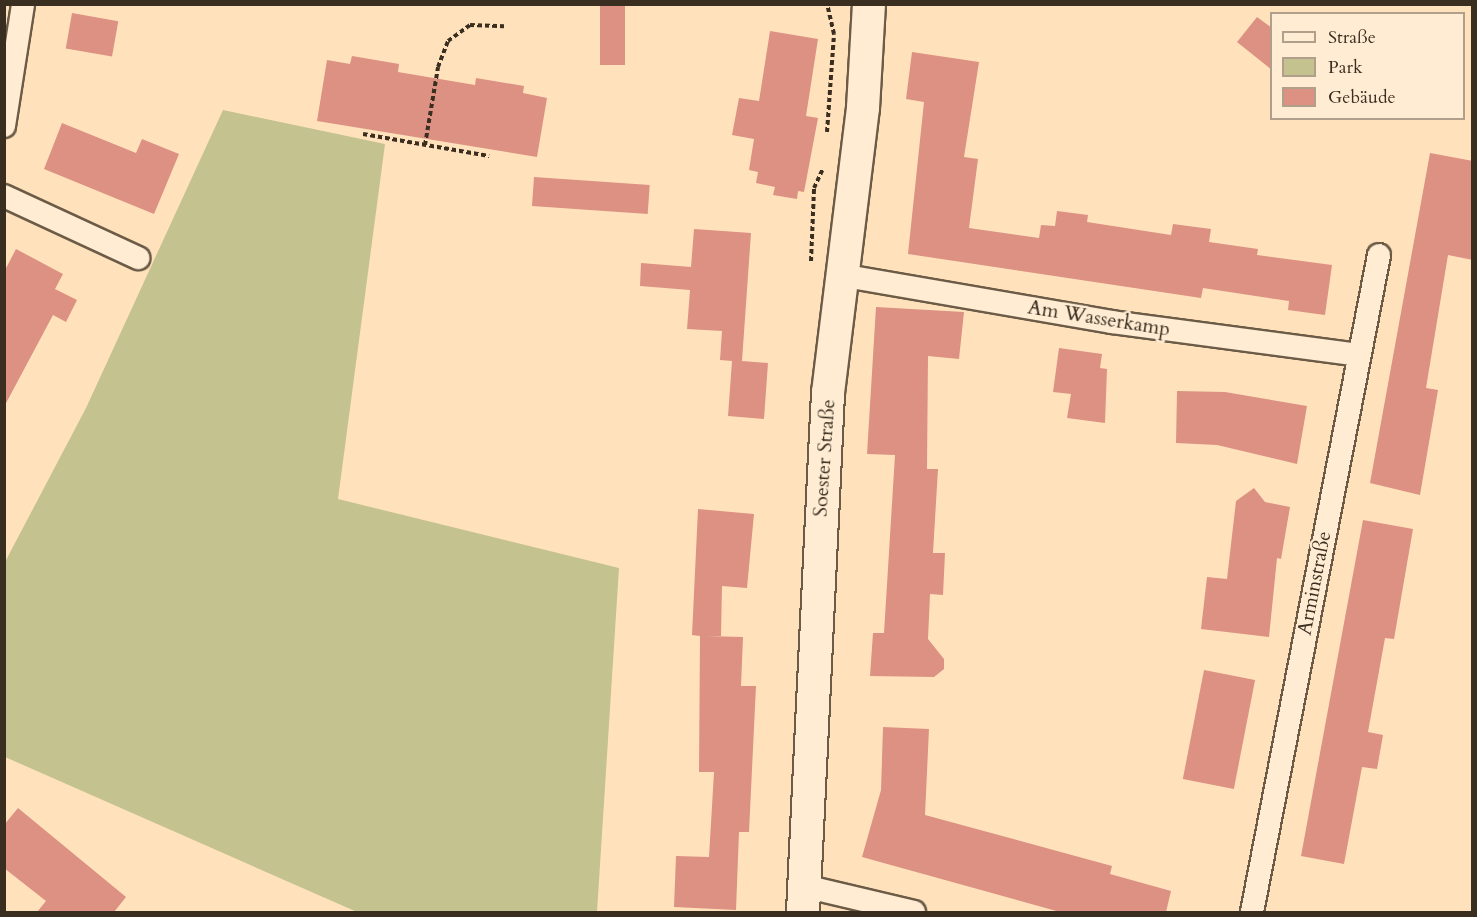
<!DOCTYPE html>
<html>
<head>
<meta charset="utf-8">
<style>
  body { margin:0 }
  #map { position:relative; width:1477px; height:917px; overflow:hidden; background:#ffe2bb; font-family:Cardo,serif }
  div>[style] { position:absolute }
  [style*='--x'] { left:calc(var(--x)*1px); top:calc(var(--y)*1px); width:calc(var(--w)*1px); rotate:calc(var(--a)*1deg) }
  .green>* { inset:0; background:#c4c28e }
  .building>* { inset:0; background:#dc9183; transform-origin:0 0 }
  .path>* { height:4px; margin-top:-2px; transform-origin:0; background:repeating-linear-gradient(90deg,#3a2e20 0 4.5px,transparent 0 7.5px) }
  .roads { filter:drop-shadow(2px 0 #6b5b47) drop-shadow(-2px 0 #6b5b47) drop-shadow(0 2px #6b5b47) drop-shadow(0 -2px #6b5b47) }
  .street>* { height:22px; margin:-11px; padding:0 11px; transform-origin:11px; border-radius:11px; background:#ffecd3 }
  .secondary>* { height:32px; margin:-16px; padding:0 16px; transform-origin:16px; border-radius:16px; background:#ffecd3 }
  span { translate:-50% -50%; white-space:nowrap; text-align:center; line-height:1.15; -webkit-text-stroke:4.5px #ffecd3; paint-order:stroke }
  .street-label { font-size:20px; color:#3a2e20 }
  .frame { position:absolute; inset:0; border:6px solid #3a2e20; pointer-events:none }
  .legend { position:absolute; left:1270px; top:12px; width:195px; height:108px; box-sizing:border-box; background:#ffecd3; border:2px solid #b0a08b; margin:0; padding:8px 10px; list-style:none; font-size:18px; color:#3a2e20 }
  .legend li { display:flex; align-items:center; gap:12px; height:30px }
  .legend b { width:30px; border:2px solid #b0a08b }
</style>
</head>
<body>
<div id="map">
  <div class="green">
    <i style="clip-path:polygon(223px 110px,385px 144px,338px 499px,619px 568px,597px 912px,357px 912px,5px 757px,5px 562px,86px 408px)"></i>
  </div>
  <div class="building">
    <i style="left:600px;top:4px;width:25px;height:61px"></i>
    <i style="left:72px;top:13px;width:47px;height:36px;rotate:10deg"></i>
    <i style="clip-path:polygon(1257px 17px,1272px 28px,1272px 70px,1237px 42px)"></i>
    <i style="clip-path:polygon(770px 31px,818px 39px,806px 116px,818px 118px,804px 192px,798px 191px,797px 199px,773px 195px,775px 187px,756px 183px,758px 172px,749px 170px,754px 139px,732px 135px,739px 98px,759px 101px)"></i>
    <i style="clip-path:polygon(912px 52px,979px 62px,964px 157px,978px 159px,969px 228px,1039px 238px,1041px 225px,1055px 226px,1057px 211px,1088px 215px,1087px 222px,1171px 235px,1173px 224px,1211px 229px,1209px 242px,1258px 249px,1257px 255px,1332px 265px,1325px 315px,1288px 310px,1289px 301px,1203px 288px,1201px 298px,908px 254px,924px 102px,906px 99px)"></i>
    <i style="clip-path:polygon(352px 56px,399px 64px,398px 72px,475px 85px,476px 78px,524px 86px,523px 93px,547px 98px,537px 157px,317px 121px,327px 60px,350px 64px)"></i>
    <i style="clip-path:polygon(62px 123px,136px 153px,142px 139px,179px 154px,154px 214px,44px 169px)"></i>
    <i style="clip-path:polygon(1430px 153px,1473px 161px,1473px 260px,1448px 255px,1426px 388px,1438px 390px,1420px 495px,1370px 483px)"></i>
    <i style="left:534px;top:177px;width:116px;height:29px;rotate:4deg"></i>
    <i style="clip-path:polygon(694px 229px,751px 233px,742px 361px,768px 363px,764px 419px,728px 416px,732px 361px,720px 360px,722px 331px,687px 329px,690px 290px,640px 286px,641px 263px,691px 267px)"></i>
    <i style="clip-path:polygon(16px 249px,63px 274px,55px 289px,77px 300px,66px 322px,53px 315px,4px 407px,4px 272px)"></i>
    <i style="clip-path:polygon(876px 307px,964px 312px,959px 359px,928px 356px,927px 469px,938px 469px,933px 553px,945px 553px,943px 595px,930px 594px,928px 639px,944px 659px,944px 669px,934px 677px,870px 676px,873px 633px,884px 633px,895px 455px,867px 454px)"></i>
    <i style="clip-path:polygon(1059px 348px,1102px 354px,1100px 368px,1107px 369px,1105px 423px,1067px 418px,1071px 394px,1053px 392px)"></i>
    <i style="clip-path:polygon(1177px 391px,1225px 392px,1307px 406px,1297px 464px,1217px 445px,1176px 443px)"></i>
    <i style="clip-path:polygon(1254px 488px,1265px 502px,1290px 507px,1281px 559px,1277px 558px,1269px 637px,1201px 629px,1207px 577px,1227px 579px,1236px 501px)"></i>
    <i style="clip-path:polygon(698px 509px,754px 514px,747px 588px,722px 586px,721px 636px,706px 636px,743px 637px,741px 686px,756px 686px,749px 832px,739px 832px,736px 910px,674px 907px,676px 856px,709px 857px,714px 772px,699px 772px,700px 636px,692px 635px)"></i>
    <i style="clip-path:polygon(1363px 520px,1413px 529px,1394px 639px,1385px 638px,1368px 732px,1383px 735px,1377px 769px,1362px 767px,1344px 864px,1301px 856px)"></i>
    <i style="left:1204px;top:670px;width:52px;height:111px;rotate:11deg"></i>
    <i style="clip-path:polygon(883px 727px,929px 729px,925px 815px,1112px 866px,1110px 874px,1171px 891px,1166px 912px,1060px 912px,862px 857px,881px 790px)"></i>
    <i style="clip-path:polygon(18px 808px,126px 897px,114px 912px,37px 912px,46px 901px,4px 868px,4px 825px)"></i>
  </div>
  <div class="path">
    <i style="--x:827;--y:132;--w:98;--a:-85.9"></i>
    <i style="--x:834;--y:34;--w:31;--a:-103"></i>
    <i style="--x:363;--y:134;--w:128;--a:9.9"></i>
    <i style="--x:425;--y:145;--w:79;--a:-80.5"></i>
    <i style="--x:438;--y:67;--w:28;--a:-69"></i>
    <i style="--x:448;--y:41;--w:27;--a:-36"></i>
    <i style="--x:470;--y:25;--w:34;--a:2"></i>
    <i style="--x:811;--y:261;--w:73;--a:-87.6"></i>
    <i style="--x:814;--y:188;--w:21;--a:-65"></i>
  </div>
  <div class="roads">
    <div class="street">
      <i style="--x:4;--y:126;--w:123;--a:-81.1"></i>
      <i style="--x:4;--y:196;--w:148;--a:24.8"></i>
      <i style="--x:840;--y:275;--w:276;--a:9.8"></i>
      <i style="--x:1112;--y:322;--w:249;--a:7.6"></i>
      <i style="--x:804;--y:886;--w:113;--a:13.3"></i>
      <i style="--x:1252;--y:912;--w:669;--a:-79.06"></i>
    </div>
    <div class="secondary">
      <i style="--x:803;--y:912;--w:520;--a:-87.24"></i>
      <i style="--x:828;--y:393;--w:287;--a:-83"></i>
      <i style="--x:863;--y:108;--w:104;--a:-86.7"></i>
    </div>
  </div>
  <div class="street-label">
    <span style="left:1099px;top:318px;rotate:9deg">Am Wasserkamp</span>
    <span style="left:824px;top:458px;rotate:-86deg">Soester Straße</span>
    <span style="left:1314px;top:583px;rotate:-79deg">Arminstraße</span>
  </div>
  <div class="frame"></div>
  <ul class="legend">
  <li><b style="height:8px;background:#ffecd3"></b>Straße</li>
  <li><b style="height:16px;background:#c4c28e"></b>Park</li>
  <li><b style="height:16px;background:#dc9183"></b>Gebäude</li>
  </ul>
</div>
</body>
</html>
